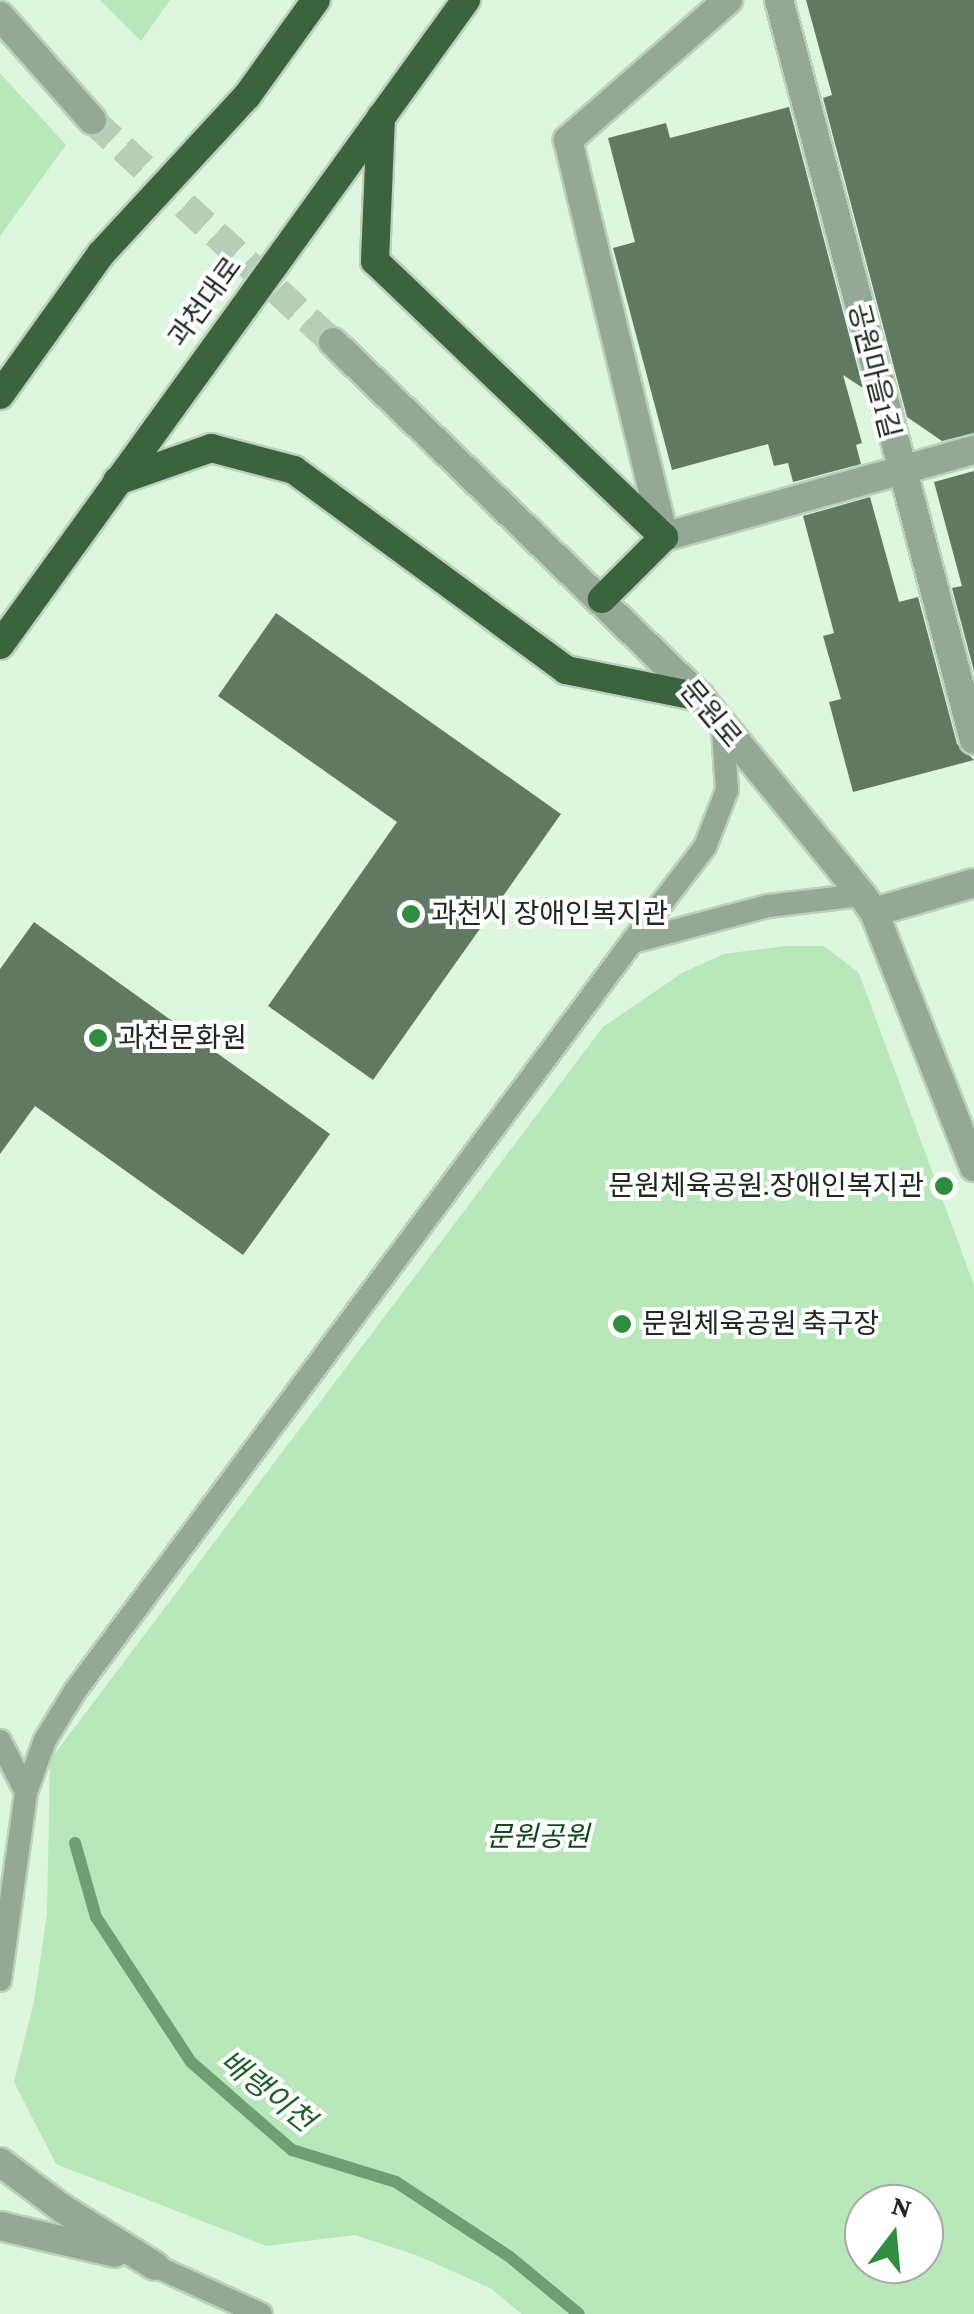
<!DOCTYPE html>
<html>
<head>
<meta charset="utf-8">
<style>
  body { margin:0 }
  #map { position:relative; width:974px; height:2314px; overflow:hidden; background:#dcf7dd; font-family:"Crimson Pro","Noto Sans KR",serif }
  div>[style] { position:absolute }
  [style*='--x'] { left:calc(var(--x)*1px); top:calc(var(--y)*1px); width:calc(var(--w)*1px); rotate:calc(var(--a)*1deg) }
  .green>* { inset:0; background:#b8e7ba }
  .stream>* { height:12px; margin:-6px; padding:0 6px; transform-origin:6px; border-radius:6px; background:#709e72 }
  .building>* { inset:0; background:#617962 }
  .minor-tunnel>* { height:28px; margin-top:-14px; transform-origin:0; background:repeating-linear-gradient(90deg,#b6ceb7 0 28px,transparent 0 42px) }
  .roads { filter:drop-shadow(2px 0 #bad2bb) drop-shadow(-2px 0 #bad2bb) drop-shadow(0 2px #bad2bb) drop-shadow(0 -2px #bad2bb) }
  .service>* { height:22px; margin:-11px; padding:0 11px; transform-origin:11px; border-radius:11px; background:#94a895 }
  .minor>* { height:28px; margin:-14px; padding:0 14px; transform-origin:14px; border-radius:14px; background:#94a895 }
  .trunk>* { height:28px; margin:-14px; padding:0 14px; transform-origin:14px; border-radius:14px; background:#3b643e }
  .dots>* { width:28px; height:28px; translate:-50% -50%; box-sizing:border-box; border:5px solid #fff; border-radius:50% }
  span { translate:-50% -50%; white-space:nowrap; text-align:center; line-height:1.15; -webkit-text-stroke:8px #fff; paint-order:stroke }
  .street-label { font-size:28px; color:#202920 }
  .poi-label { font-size:28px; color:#202920 }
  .left { translate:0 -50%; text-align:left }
  .right { translate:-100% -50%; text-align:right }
  .park-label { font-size:28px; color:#15481d; font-style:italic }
  .water-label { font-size:30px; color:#1d6028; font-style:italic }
  .north { position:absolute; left:844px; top:2184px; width:100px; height:100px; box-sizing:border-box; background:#fff; border:2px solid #a6a9a6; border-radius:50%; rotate:16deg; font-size:28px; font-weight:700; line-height:40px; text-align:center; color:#202920 }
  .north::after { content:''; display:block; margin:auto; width:35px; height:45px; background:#308d3f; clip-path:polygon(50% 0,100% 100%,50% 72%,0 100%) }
</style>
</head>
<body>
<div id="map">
  <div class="green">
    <i style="clip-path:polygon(100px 0,170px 0,141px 41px)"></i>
    <i style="clip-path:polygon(0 73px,66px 145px,0 236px)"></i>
    <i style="clip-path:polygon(evenodd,786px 946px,824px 946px,859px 973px,974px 1285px,974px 2314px,522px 2314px,490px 2288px,416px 2255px,355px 2235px,266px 2246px,56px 2164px,14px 2082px,34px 2002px,47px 1914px,50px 1760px,603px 1027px,682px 973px,724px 954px,786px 946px,864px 2204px,924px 2204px,924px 2264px,864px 2264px,864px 2204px)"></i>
  </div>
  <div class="stream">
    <i style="--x:75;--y:1843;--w:77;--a:74.2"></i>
    <i style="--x:96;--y:1917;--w:173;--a:56.8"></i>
    <i style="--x:191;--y:2062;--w:134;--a:41.1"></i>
    <i style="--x:292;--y:2150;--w:109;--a:17.1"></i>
    <i style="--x:396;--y:2182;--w:136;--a:33.3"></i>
    <i style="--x:510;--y:2257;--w:89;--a:39.6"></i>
  </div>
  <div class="building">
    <i style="clip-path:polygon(806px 0,974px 0,974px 433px,942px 441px,907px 417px,823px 98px,832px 95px)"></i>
    <i style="clip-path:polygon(789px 107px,863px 388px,843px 375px,862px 443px,856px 445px,861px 464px,793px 482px,788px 463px,774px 466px,768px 444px,672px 470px,613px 248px,635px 242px,608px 138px,666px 123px,670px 138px)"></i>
    <i style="clip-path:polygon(974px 471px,974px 671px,952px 588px,962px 586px,934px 482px)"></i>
    <i style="clip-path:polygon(870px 497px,899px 602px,918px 597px,957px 744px,974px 760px,853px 792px,829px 702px,841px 699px,823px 636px,834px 633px,803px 516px)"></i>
    <i style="clip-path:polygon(276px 613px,561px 814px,373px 1080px,268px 1006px,397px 822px,218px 696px)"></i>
    <i style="clip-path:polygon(34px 922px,330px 1134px,243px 1255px,35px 1106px,0 1154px,0 969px)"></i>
  </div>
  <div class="minor-tunnel">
    <i style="--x:92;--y:120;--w:328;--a:42.7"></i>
  </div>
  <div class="roads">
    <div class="service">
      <i style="--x:632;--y:942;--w:120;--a:-52.5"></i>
      <i style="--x:705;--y:847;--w:61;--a:-68.9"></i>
      <i style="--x:727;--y:790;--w:61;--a:-93.8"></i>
      <i style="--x:0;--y:1741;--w:57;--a:63"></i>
      <i style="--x:0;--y:1980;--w:190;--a:-82.1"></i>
      <i style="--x:26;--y:1792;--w:55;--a:-69.9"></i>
      <i style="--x:45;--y:1740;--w:57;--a:-58.5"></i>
      <i style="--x:75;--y:1691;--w:933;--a:-53.36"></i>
      <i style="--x:632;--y:942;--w:141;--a:-14.8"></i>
      <i style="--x:768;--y:906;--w:95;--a:-6.7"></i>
      <i style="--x:155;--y:2266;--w:116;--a:24.4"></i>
    </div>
    <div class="minor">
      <i style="--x:728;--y:0;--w:213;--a:138.8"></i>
      <i style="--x:568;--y:140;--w:408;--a:76.4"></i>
      <i style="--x:664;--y:537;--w:322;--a:-15.7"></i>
      <i style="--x:779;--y:0;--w:765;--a:75.24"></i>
      <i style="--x:0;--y:16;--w:139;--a:48.5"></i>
      <i style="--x:333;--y:342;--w:511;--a:44.05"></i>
      <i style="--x:700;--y:697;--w:256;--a:50.7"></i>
      <i style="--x:862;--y:895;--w:21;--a:55"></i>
      <i style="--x:874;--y:912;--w:274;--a:68.6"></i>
      <i style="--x:874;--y:912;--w:104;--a:-16.2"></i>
      <i style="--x:0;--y:2162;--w:79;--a:36.7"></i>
      <i style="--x:63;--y:2209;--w:108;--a:31.8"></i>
      <i style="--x:0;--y:2226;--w:118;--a:13.2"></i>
    </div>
    <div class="trunk">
      <i style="--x:381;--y:117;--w:144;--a:92.4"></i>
      <i style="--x:375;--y:261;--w:400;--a:43.7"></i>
      <i style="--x:664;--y:537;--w:88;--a:135"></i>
      <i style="--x:0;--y:395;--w:173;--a:-54.4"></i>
      <i style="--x:101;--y:254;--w:215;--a:-47.3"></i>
      <i style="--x:247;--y:96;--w:118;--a:-54.3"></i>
      <i style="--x:117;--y:481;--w:100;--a:-19.3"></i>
      <i style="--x:211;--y:448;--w:86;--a:14.8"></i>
      <i style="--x:294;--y:470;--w:338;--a:36.3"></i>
      <i style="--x:566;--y:670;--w:137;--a:11.4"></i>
      <i style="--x:0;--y:645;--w:796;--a:-54.15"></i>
    </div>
  </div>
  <div class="dots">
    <i style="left:411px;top:914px;background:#308d3f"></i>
    <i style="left:98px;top:1038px;background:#308d3f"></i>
    <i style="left:944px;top:1186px;background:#308d3f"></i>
    <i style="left:622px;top:1324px;background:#308d3f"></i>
  </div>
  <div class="street-label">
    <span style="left:205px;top:302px;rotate:-54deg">과천대로</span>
    <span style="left:874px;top:371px;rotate:76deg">공원마을1길</span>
    <span style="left:711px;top:714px;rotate:50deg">문원로</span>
  </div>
  <div class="poi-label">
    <span class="left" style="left:431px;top:914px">과천시 장애인복지관</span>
    <span class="left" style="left:118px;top:1038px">과천문화원</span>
    <span class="right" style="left:924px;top:1186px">문원체육공원.장애인복지관</span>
    <span class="left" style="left:642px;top:1324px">문원체육공원 축구장</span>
  </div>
  <div class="park-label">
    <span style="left:538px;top:1837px">문원공원</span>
  </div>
  <div class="water-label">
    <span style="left:267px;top:2091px;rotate:38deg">배랭이천</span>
  </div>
  <div class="north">N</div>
</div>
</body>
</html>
